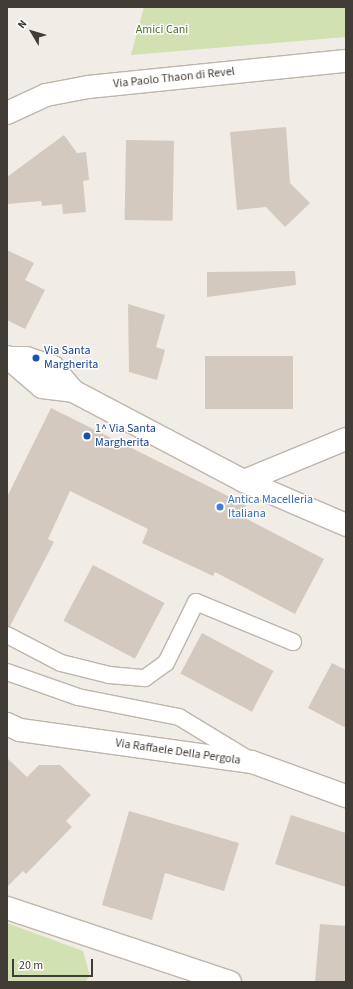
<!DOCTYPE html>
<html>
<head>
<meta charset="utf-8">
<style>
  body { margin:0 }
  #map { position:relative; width:353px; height:989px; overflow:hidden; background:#f1ece5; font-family:"Source Sans 3",sans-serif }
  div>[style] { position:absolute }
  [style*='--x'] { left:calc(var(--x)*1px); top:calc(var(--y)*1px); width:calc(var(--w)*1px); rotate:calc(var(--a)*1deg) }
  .green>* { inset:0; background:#d1e1b2 }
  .building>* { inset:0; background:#d4c9bf; transform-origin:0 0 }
  .roads { filter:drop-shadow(1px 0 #beb5ac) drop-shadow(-1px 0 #beb5ac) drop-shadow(0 1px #beb5ac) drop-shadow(0 -1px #beb5ac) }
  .service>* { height:16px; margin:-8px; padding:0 8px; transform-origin:8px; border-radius:8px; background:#fff }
  .minor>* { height:22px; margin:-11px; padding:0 11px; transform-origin:11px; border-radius:11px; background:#fff }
  .tertiary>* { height:22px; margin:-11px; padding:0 11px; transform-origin:11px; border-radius:11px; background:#fff }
  .dots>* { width:11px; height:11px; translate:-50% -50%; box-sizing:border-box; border:2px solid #fff; border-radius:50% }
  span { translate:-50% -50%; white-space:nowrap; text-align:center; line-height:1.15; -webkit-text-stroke:3px #fff; paint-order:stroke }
  .park-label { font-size:12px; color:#4e6e2f }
  .street-label { font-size:12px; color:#423c36 }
  .transit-label { font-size:12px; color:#164399 }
  .left { translate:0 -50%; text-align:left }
  .shop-label { font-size:12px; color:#366cbe }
  .frame { position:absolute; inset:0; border:8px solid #423c36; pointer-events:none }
  .north { position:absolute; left:12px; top:12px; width:40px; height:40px; -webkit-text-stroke:3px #fff; paint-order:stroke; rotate:308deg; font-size:11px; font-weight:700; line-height:16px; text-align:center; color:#423c36 }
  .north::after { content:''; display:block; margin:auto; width:14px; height:18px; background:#423c36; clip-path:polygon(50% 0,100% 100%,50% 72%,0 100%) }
  .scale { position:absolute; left:12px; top:959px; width:81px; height:18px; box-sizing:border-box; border:2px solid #423c36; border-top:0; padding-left:5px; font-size:12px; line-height:14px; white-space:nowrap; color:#423c36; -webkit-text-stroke:3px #fff; paint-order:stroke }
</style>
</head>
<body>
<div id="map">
  <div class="green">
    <i style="clip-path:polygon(144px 7px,346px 7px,346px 37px,131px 55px)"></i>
    <i style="clip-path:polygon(7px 923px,83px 951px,90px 976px,85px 982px,7px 982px)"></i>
  </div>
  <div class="building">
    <i style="clip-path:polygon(286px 127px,290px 183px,310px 203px,285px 227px,266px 207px,237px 210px,230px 132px)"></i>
    <i style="clip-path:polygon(64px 135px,77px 153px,86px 152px,89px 180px,83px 181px,86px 212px,63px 214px,62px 204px,42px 206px,41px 201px,8px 204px,7px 177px)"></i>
    <i style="left:126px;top:140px;width:48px;height:80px;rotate:1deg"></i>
    <i style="clip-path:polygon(7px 250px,34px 263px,25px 280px,45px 290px,25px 329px,7px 320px)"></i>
    <i style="clip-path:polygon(295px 271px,296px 285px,207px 297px,207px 272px)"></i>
    <i style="clip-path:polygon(128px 304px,165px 315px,156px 347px,165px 350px,157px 380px,129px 372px)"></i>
    <i style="left:205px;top:356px;width:88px;height:53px"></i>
    <i style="clip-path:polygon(51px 408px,246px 505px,241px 516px,324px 559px,295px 614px,215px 572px,213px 576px,142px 543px,148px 529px,70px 491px,48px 539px,54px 542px,10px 626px,7px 626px,7px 497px)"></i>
    <i style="left:93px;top:565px;width:81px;height:63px;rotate:28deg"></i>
    <i style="left:202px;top:633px;width:81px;height:46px;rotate:28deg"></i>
    <i style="clip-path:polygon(332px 663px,346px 670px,346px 728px,308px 708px)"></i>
    <i style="clip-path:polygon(7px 758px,27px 777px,39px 765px,60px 765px,91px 795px,66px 821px,72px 827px,26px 874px,23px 871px,7px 887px)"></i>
    <i style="clip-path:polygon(129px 811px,239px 843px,224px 891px,165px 873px,152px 920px,102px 905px)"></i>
    <i style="clip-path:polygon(291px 815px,346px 833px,346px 887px,275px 864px)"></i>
    <i style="clip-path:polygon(320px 924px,346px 926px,346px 982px,315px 982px)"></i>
  </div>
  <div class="roads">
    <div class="service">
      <i style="--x:7;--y:635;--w:61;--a:27.4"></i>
      <i style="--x:61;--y:663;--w:49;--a:14"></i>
      <i style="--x:109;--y:675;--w:36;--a:5"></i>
      <i style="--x:145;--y:678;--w:26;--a:-36"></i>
      <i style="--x:166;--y:663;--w:68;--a:-63.8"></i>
      <i style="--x:196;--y:602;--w:105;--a:22.4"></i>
      <i style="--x:7;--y:672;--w:75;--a:19.4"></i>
      <i style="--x:78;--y:697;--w:103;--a:11.2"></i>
      <i style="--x:179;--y:717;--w:81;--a:31.3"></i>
    </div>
    <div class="minor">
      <i style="--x:244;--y:481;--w:110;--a:-22.4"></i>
      <i style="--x:7;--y:724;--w:14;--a:25"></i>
      <i style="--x:20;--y:730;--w:234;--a:7.9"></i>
      <i style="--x:252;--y:762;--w:100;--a:19.9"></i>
      <i style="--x:7;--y:908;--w:235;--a:18.4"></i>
    </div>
    <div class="tertiary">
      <i style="--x:7;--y:113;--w:43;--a:-24.8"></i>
      <i style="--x:46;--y:95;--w:43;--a:-10.8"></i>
      <i style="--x:88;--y:87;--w:259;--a:-5.8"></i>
      <i style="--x:7;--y:357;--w:46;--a:40.6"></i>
      <i style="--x:42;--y:387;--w:31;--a:7"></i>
      <i style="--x:73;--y:391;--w:193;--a:27.8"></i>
      <i style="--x:244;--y:481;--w:111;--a:23.3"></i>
      <i style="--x:10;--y:358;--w:16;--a:0"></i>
      <i style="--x:26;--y:358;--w:28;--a:18"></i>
      <i style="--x:53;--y:367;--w:31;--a:50"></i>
    </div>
  </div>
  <div class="dots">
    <i style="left:36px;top:358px;background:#1a4fb4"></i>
    <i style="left:87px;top:436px;background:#1a4fb4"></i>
    <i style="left:220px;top:507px;background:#3f7fe0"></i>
  </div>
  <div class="park-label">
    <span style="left:162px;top:30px">Amici Cani</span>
  </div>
  <div class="street-label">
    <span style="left:174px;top:78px;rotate:-6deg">Via Paolo Thaon di Revel</span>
    <span style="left:178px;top:752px;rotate:8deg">Via Raffaele Della Pergola</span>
  </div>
  <div class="transit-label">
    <span class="left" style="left:44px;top:358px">Via Santa<br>Margherita</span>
    <span class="left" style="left:95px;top:436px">1^ Via Santa<br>Margherita</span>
  </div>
  <div class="shop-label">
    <span class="left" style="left:228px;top:507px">Antica Macelleria<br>Italiana</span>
  </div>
  <div class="frame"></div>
  <div class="north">N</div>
  <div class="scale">20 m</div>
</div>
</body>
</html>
